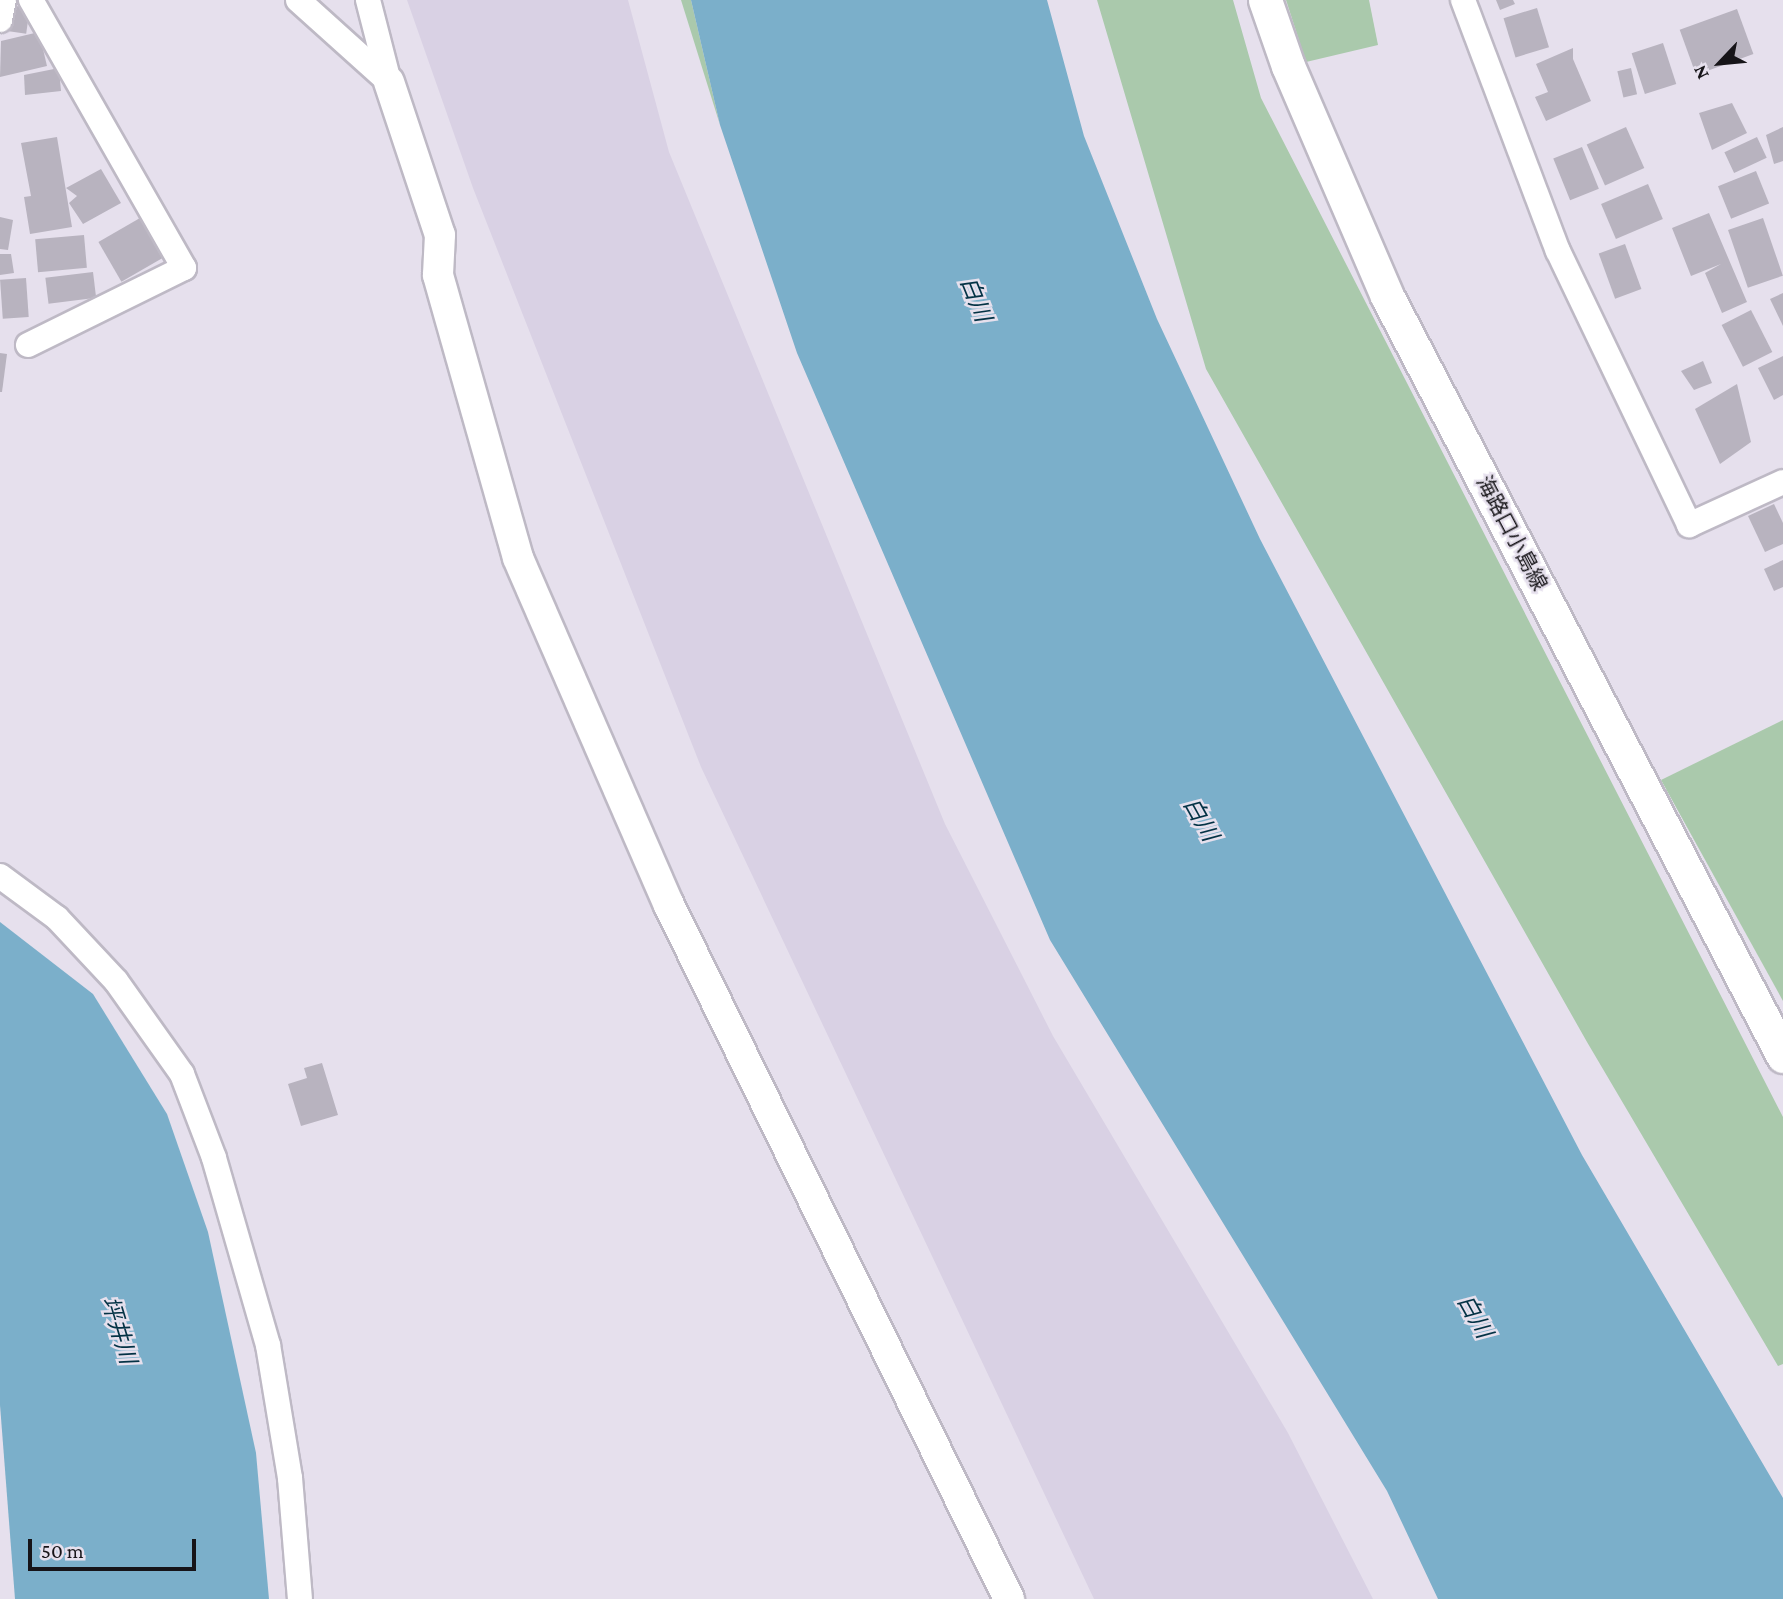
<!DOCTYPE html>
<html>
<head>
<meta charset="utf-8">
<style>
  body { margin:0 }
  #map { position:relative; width:1783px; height:1599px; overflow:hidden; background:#e6e0ed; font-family:"Crimson Pro","Noto Sans JP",serif }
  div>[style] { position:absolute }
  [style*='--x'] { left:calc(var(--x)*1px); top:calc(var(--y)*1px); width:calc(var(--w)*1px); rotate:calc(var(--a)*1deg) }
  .built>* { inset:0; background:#d9d1e4 }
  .green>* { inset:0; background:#aac9ac }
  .water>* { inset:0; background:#7bafca }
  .building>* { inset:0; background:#b8b3bf; transform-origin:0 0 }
  .roads { filter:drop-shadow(2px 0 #beb9c5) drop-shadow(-2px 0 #beb9c5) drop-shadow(0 2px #beb9c5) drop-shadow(0 -2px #beb9c5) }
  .minor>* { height:24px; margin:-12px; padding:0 12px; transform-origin:12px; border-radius:12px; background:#fff }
  .tertiary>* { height:30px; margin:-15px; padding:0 15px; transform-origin:15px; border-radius:15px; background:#fff }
  .secondary>* { height:33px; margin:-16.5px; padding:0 16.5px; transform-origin:16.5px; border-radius:16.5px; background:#fff }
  span { translate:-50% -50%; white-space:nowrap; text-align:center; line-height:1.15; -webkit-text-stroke:5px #e6e0ed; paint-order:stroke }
  .street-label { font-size:21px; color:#161418 }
  .water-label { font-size:23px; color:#033245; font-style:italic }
  .north { position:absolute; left:1685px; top:28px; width:70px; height:70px; -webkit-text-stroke:5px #e6e0ed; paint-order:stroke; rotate:244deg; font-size:19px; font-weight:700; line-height:28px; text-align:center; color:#161418 }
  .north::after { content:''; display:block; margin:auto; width:24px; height:32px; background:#161418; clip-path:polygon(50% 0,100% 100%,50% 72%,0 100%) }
  .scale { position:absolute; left:28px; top:1539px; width:168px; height:32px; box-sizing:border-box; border:4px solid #161418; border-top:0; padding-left:9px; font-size:21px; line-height:24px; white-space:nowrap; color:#161418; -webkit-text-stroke:5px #e6e0ed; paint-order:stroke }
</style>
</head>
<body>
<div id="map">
  <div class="built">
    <i style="clip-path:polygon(407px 0,628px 0,669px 152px,945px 824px,1053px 1036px,1288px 1433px,1373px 1599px,1094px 1599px,701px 767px,473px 188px)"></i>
  </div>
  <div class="green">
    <i style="clip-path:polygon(681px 0,691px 0,720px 125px)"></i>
    <i style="clip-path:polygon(1097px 0,1233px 0,1261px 98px,1783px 1117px,1783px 1364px,1778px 1366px,1587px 1042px,1206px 369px)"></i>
    <i style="clip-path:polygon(1286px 0,1369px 0,1378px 45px,1306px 62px)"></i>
    <i style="clip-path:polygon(1783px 720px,1783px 1001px,1661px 780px)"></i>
  </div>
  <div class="water">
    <i style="clip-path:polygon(691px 0,1047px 0,1084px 136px,1157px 319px,1260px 539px,1582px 1155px,1783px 1498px,1783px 1599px,1438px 1599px,1387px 1491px,1050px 940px,797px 353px,720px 125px)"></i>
    <i style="clip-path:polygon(0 922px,93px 994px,167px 1114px,208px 1232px,256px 1453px,269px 1599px,15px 1599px,0 1405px)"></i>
  </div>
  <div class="building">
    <i style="clip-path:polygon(1496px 0,1513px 0,1515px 4px,1500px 10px)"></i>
    <i style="left:9px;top:5px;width:21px;height:26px;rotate:8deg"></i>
    <i style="left:1537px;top:8px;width:41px;height:35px;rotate:73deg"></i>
    <i style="left:1737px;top:9px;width:48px;height:61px;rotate:70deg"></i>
    <i style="clip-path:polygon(39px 32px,47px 66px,0 77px,1px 41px)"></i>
    <i style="left:1663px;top:43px;width:43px;height:33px;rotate:72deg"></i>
    <i style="clip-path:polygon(1573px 48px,1573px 59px,1591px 101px,1546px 121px,1535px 97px,1548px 92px,1536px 64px)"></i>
    <i style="clip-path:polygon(59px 68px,61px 91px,25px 95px,24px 75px)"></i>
    <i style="left:1631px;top:68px;width:27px;height:14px;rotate:77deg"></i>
    <i style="clip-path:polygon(1732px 103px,1747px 133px,1712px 150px,1699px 113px)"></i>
    <i style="left:1626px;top:127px;width:45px;height:43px;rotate:66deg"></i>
    <i style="clip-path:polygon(1783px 127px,1783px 161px,1774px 164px,1766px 135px)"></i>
    <i style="clip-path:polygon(57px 137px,72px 227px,30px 234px,24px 197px,31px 196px,21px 143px)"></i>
    <i style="left:1757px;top:137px;width:23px;height:36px;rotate:65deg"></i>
    <i style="left:1582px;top:147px;width:45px;height:31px;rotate:68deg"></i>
    <i style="clip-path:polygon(101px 169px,121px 203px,83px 224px,69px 203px,77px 196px,66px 188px)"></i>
    <i style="left:1756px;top:171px;width:35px;height:41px;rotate:68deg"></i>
    <i style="left:1648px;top:184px;width:38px;height:51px;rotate:67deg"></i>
    <i style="clip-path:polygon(1709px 213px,1747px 302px,1722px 313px,1705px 273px,1721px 264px,1691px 276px,1672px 228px)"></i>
    <i style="clip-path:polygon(0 217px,13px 220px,8px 250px,0 249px)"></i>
    <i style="left:140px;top:218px;width:46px;height:48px;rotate:60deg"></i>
    <i style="left:1763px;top:218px;width:61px;height:37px;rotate:71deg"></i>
    <i style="left:84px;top:235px;width:33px;height:49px;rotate:85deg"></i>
    <i style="left:1625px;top:244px;width:48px;height:28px;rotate:70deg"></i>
    <i style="clip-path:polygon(0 254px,11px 254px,14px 273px,0 275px)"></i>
    <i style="left:93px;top:272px;width:26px;height:48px;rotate:83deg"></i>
    <i style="left:26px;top:278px;width:39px;height:26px;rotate:86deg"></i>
    <i style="clip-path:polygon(1783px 293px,1783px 326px,1770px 299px)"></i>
    <i style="left:1751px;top:310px;width:47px;height:33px;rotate:63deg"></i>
    <i style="clip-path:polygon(0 353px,7px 354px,2px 392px,0 392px)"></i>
    <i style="clip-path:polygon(1783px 356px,1783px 395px,1774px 400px,1758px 368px)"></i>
    <i style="clip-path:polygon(1703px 361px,1712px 383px,1694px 390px,1681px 371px)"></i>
    <i style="clip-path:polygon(1737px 384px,1751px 442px,1720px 464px,1695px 409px)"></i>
    <i style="clip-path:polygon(1774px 504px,1783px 523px,1783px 544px,1765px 552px,1748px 516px)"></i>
    <i style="clip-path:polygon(1783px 560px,1783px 587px,1774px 591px,1764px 569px)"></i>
    <i style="clip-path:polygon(322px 1063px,338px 1115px,301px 1126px,288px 1084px,307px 1078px,304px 1068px)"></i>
  </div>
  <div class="roads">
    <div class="minor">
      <i style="--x:298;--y:0;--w:122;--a:42"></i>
      <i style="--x:368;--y:0;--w:85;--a:75.6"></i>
      <i style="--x:1463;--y:0;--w:268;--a:69.3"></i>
      <i style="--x:1558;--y:251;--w:304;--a:64.4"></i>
      <i style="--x:1689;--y:525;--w:103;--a:-24.6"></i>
      <i style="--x:0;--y:20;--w:20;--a:-79"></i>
      <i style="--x:28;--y:345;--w:174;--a:-26.3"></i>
      <i style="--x:184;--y:268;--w:309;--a:-119.7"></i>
      <i style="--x:0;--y:876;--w:71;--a:36.4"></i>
      <i style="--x:57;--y:918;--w:86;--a:46.9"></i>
      <i style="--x:116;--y:981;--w:114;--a:54.6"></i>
      <i style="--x:182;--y:1074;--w:90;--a:69.1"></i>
      <i style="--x:214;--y:1158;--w:195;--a:73.9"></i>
      <i style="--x:268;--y:1345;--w:135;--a:80.6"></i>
      <i style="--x:290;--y:1478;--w:121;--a:85.3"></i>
    </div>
    <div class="tertiary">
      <i style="--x:389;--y:82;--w:161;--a:71.6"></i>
      <i style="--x:440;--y:235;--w:40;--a:92.9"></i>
      <i style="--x:438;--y:275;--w:294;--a:74.2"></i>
      <i style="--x:518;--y:558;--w:378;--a:66.5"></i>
      <i style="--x:669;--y:905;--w:773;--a:63.9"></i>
    </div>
    <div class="secondary">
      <i style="--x:1265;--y:0;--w:70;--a:70.8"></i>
      <i style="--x:1288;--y:66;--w:250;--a:66.7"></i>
      <i style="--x:1387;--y:296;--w:857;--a:62.48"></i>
    </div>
  </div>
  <div class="street-label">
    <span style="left:1512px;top:533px;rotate:62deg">海路口小島線</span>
  </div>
  <div class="water-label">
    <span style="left:976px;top:299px;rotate:68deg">白川</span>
    <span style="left:1201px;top:819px;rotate:61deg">白川</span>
    <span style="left:1475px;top:1316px;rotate:61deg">白川</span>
    <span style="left:119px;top:1330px;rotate:73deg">坪井川</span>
  </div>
  <div class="north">N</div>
  <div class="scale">50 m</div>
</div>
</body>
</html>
